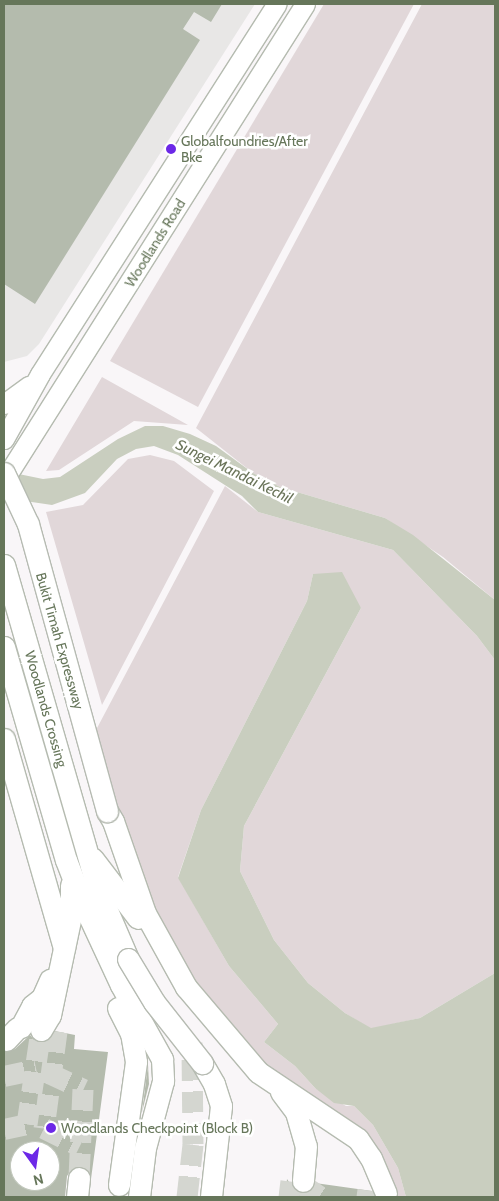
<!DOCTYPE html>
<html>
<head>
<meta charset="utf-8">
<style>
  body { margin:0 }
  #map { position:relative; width:499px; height:1201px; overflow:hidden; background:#f9f6f8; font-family:Cabin,sans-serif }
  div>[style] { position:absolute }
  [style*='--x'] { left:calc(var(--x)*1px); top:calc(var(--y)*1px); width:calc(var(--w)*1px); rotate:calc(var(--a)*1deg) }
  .built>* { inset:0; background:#e8e7e6 }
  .green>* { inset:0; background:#e1d7d9 }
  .water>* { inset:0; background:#c9cebf }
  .building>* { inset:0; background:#b4bbad }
  .highway-tunnel>* { height:21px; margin-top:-10.5px; transform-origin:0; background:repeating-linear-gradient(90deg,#d4d6d0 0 21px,transparent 0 32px) }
  .roads { filter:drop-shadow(1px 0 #b5bbb0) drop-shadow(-1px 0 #b5bbb0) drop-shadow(0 1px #b5bbb0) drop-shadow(0 -1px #b5bbb0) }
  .primary>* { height:19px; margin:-9.5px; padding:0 9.5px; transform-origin:9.5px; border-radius:9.5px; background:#fff }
  .highway>* { height:21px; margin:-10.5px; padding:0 10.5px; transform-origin:10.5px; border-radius:10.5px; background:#fff }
  .bridges { filter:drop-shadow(1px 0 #b6bbb2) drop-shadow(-1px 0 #b6bbb2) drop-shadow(0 1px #b6bbb2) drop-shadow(0 -1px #b6bbb2) }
  .highway-bridge>* { height:21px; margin:-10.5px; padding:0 10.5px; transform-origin:10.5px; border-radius:10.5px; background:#fff }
  .dots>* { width:14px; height:14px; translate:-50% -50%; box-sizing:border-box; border:2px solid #fff; border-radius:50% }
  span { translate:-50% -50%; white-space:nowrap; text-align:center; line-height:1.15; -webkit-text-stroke:5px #fff; paint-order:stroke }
  .poi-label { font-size:14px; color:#66765a }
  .left { translate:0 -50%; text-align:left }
  .street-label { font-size:14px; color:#66765a }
  .water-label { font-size:15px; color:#6a7459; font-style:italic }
  .frame { position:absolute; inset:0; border:5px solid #66765a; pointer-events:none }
  .north { position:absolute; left:10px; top:1141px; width:50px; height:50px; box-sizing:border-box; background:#fff; border:1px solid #c2c8bd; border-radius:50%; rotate:166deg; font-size:14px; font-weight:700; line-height:20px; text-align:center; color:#66765a }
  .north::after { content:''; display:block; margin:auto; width:18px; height:22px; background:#6c28e7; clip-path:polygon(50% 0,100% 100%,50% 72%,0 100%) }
</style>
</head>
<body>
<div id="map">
  <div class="built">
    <i style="clip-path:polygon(4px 4px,255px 4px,39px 344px,27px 356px,4px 362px)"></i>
  </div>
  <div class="green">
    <i style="clip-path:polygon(324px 4px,414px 4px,198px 407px,110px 361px)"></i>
    <i style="clip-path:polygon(422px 4px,495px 4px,495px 600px,443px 557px,385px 518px,280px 487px,253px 473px,196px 428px)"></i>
    <i style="clip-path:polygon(102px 377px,188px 425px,134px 421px,59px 470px,46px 471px)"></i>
    <i style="clip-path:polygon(150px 455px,174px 461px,214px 491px,102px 705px,46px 512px,83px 505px,128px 459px)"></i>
    <i style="clip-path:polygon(225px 486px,258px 512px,393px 550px,477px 636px,495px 660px,495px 973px,420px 1018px,371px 1029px,345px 1013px,308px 983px,274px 940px,240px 871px,244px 826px,361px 608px,313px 574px,307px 601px,201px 810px,178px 877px,229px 966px,278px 1024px,264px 1042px,295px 1066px,315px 1088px,346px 1106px,354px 1106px,373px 1125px,398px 1168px,406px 1197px,389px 1197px,372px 1156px,255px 1060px,179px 964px,133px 859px,96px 730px)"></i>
  </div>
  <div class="water">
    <i style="clip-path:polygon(145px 426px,163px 426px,190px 434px,216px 446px,253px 473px,280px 487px,385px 518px,413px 535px,495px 600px,495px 660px,477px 636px,393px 550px,258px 512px,242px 496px,178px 455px,154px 446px,136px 449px,117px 459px,85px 493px,52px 505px,25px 501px,4px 471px,43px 479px,60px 477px,118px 439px)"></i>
    <i style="clip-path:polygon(342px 572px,361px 608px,244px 826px,240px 871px,274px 940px,308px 983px,345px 1013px,371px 1028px,420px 1018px,495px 973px,495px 1197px,406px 1197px,398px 1168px,373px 1125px,354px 1106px,334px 1103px,315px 1088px,295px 1066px,264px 1042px,278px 1024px,229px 966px,178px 878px,201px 810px,307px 601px,313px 574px)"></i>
  </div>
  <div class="building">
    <i style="clip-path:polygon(4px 4px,222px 4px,211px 22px,194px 12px,183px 29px,200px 40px,35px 304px,4px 284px)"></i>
    <i style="clip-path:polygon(evenodd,55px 1031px,75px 1035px,74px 1049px,108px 1052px,91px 1179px,86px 1168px,74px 1166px,67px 1176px,65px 1197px,4px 1197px,4px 1052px,15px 1049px,30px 1035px,35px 1041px,47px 1041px,55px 1031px,20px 1151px,50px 1151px,50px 1181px,20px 1181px,20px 1151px)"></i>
    <i style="clip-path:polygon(148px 1065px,149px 1084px,142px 1112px)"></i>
    <i style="clip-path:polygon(287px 1179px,295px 1191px,301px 1193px,309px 1192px,315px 1183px,372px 1191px,374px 1197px,285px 1197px)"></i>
  </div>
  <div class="highway-tunnel">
    <i style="--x:57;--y:1031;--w:98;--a:97.6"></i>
    <i style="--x:44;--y:1128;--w:40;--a:26.6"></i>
    <i style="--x:49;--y:1073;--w:38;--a:25"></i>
    <i style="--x:83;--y:1089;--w:89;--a:92.6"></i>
    <i style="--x:4;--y:1076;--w:33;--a:-12"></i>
    <i style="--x:4;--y:1129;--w:24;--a:-12"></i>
    <i style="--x:27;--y:1124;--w:95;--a:-81.5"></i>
    <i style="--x:302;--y:1184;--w:23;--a:34"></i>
    <i style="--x:187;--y:1197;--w:53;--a:-83.5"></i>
    <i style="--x:193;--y:1144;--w:102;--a:-90.6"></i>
    <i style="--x:289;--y:1197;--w:16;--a:-83"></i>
    <i style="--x:367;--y:1197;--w:7;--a:-82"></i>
  </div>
  <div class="roads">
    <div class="primary">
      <i style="--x:4;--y:404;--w:31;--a:-36"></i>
      <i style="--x:4;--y:439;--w:74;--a:-61"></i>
      <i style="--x:40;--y:374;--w:439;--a:-57.4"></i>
      <i style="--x:4;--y:480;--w:563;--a:-57.69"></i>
    </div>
    <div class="highway">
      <i style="--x:4;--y:565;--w:335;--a:73.9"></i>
      <i style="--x:97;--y:887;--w:78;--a:66.7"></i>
      <i style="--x:4;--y:647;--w:222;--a:73.8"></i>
      <i style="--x:66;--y:860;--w:42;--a:69"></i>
      <i style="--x:81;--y:899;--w:95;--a:65.1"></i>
      <i style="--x:121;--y:985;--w:85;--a:61"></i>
      <i style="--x:162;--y:1059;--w:22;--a:87"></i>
      <i style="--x:163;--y:1081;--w:69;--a:105"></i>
      <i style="--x:145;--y:1148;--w:49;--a:97"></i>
      <i style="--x:4;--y:739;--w:217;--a:74"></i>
      <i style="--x:107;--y:811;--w:12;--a:59"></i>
      <i style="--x:113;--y:821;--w:97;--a:70.8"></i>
      <i style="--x:145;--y:913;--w:85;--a:61"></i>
      <i style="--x:186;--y:987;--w:111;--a:49.7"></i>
      <i style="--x:258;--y:1072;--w:120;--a:33.8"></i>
      <i style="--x:358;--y:1139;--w:23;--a:56"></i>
      <i style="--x:371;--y:1158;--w:38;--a:67"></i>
      <i style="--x:93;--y:859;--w:74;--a:52.7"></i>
      <i style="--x:118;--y:1008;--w:28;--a:63"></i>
      <i style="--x:131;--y:1033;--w:29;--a:80"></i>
      <i style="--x:136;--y:1062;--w:124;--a:97.9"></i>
      <i style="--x:21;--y:1027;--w:24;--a:-62"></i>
      <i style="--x:32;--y:1006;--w:13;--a:-39"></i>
      <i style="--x:42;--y:998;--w:20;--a:-66"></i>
      <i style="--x:41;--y:1030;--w:17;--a:-59"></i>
      <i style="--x:50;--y:1015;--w:102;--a:-78.1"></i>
      <i style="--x:71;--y:915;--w:30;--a:-90"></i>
      <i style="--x:6;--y:1040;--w:16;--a:-47"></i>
      <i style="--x:202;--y:1063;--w:24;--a:60"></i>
      <i style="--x:214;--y:1084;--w:23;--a:72"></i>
      <i style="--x:221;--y:1106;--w:92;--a:96.3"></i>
      <i style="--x:281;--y:1092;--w:25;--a:53"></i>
      <i style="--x:296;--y:1112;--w:35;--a:74"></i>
      <i style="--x:306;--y:1146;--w:35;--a:95"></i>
      <i style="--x:77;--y:1197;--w:19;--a:-84"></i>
    </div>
  </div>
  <div class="bridges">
    <div class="highway-bridge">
      <i style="--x:4;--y:473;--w:56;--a:64.8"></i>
      <i style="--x:28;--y:524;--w:298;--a:74.6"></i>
      <i style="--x:128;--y:959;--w:50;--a:58.8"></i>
      <i style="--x:154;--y:1002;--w:78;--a:51.8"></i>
    </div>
  </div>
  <div class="dots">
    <i style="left:171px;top:149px;background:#6c28e7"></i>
    <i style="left:51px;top:1128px;background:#6c28e7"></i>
  </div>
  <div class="poi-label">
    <span class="left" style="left:181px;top:149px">Globalfoundries/After<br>Bke</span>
    <span class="left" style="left:61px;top:1128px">Woodlands Checkpoint (Block B)</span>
  </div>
  <div class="street-label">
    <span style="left:155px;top:243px;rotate:-58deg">Woodlands Road</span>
    <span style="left:60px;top:641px;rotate:74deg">Bukit Timah Expressway</span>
    <span style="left:46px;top:709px;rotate:74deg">Woodlands Crossing</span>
  </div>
  <div class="water-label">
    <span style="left:234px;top:472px;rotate:26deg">Sungei Mandai Kechil</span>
  </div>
  <div class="frame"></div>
  <div class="north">N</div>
</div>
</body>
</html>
